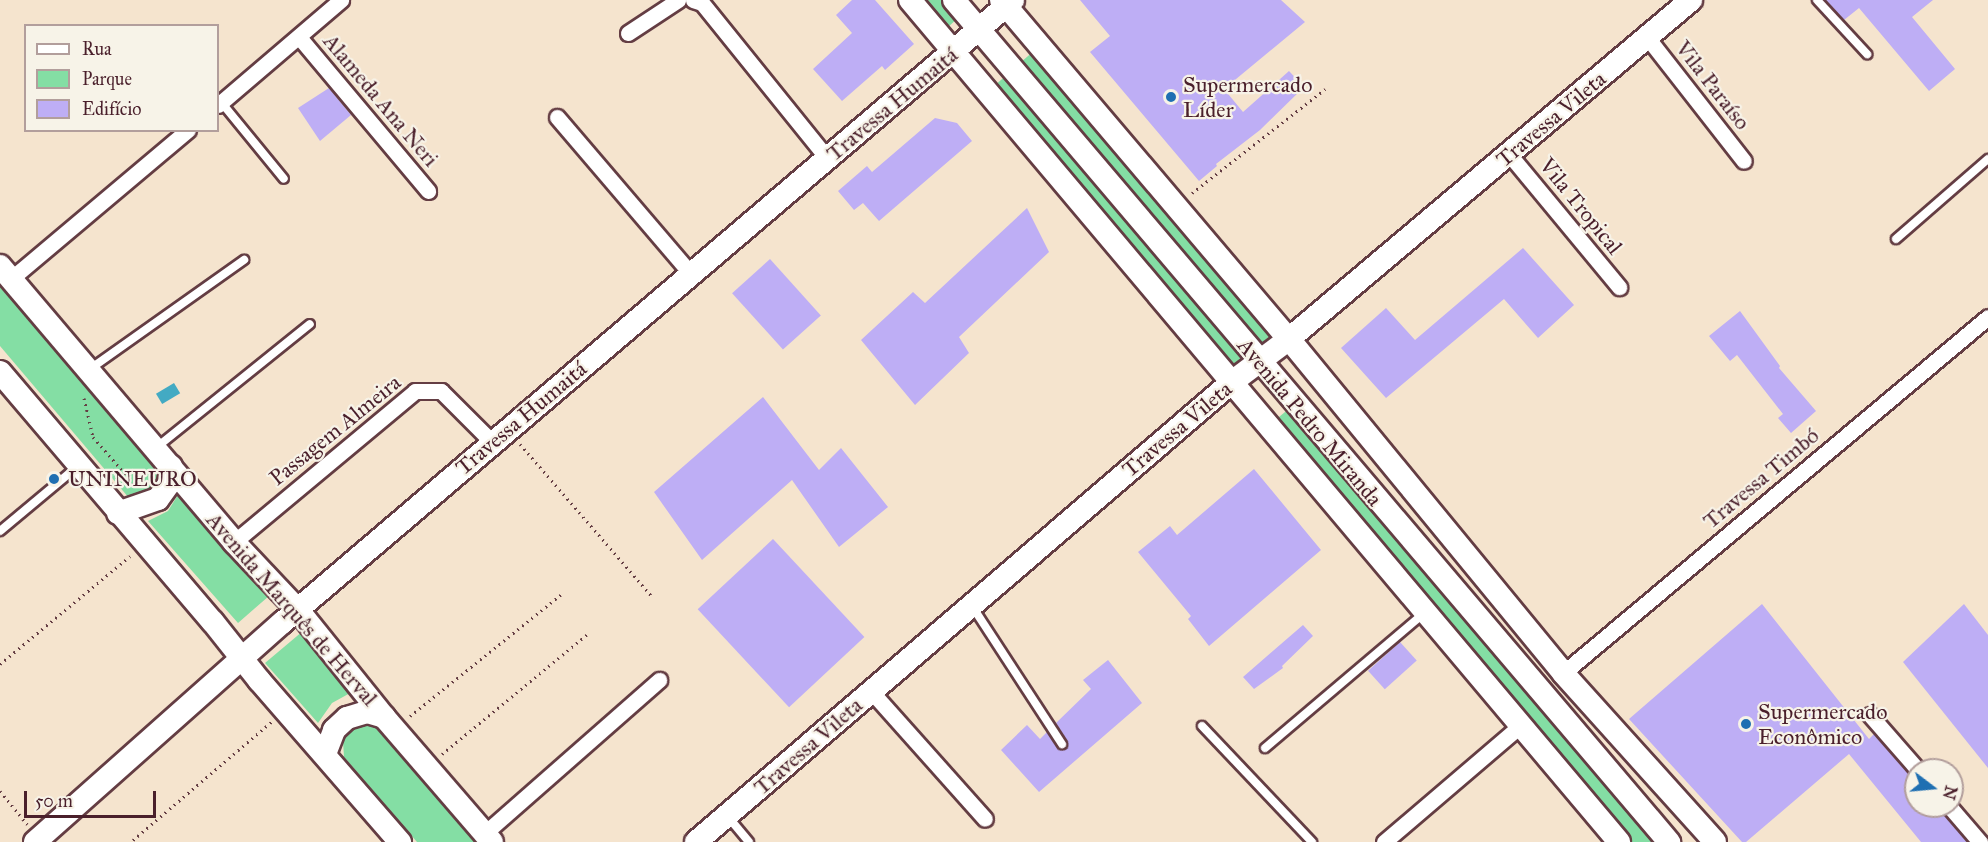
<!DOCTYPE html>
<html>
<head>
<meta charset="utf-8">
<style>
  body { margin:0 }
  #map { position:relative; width:1988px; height:842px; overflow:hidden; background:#f5e4ce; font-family:"IM FELL Great Primer",serif }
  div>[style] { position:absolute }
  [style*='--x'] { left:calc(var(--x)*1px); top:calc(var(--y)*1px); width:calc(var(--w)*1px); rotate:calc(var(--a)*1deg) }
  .green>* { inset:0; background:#84dea4; transform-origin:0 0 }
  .water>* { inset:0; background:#43aac3; transform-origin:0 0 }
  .building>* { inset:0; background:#beaef5; transform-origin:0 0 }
  .path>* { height:3px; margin-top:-1.5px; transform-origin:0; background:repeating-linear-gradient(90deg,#643d43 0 1.5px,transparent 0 6px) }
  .roads { filter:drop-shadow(2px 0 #643d43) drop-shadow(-2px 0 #643d43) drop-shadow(0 2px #643d43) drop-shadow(0 -2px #643d43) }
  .lane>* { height:8px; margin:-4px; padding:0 4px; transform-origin:4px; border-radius:4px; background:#fff }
  .street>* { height:15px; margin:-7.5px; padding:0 7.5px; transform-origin:7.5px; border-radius:7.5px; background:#fff }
  .secondary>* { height:22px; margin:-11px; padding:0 11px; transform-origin:11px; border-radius:11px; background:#fff }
  .dots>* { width:16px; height:16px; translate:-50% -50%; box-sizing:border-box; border:3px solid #f7f3e8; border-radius:50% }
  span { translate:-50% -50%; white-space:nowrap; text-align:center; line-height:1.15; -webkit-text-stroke:4.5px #f7f3e8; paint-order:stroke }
  .poi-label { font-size:22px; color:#4a1f2b }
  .left { translate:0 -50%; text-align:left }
  .street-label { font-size:22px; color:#4a1f2b }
  .legend { position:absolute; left:24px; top:24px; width:195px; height:108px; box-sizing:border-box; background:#f7f3e8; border:2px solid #b29e9c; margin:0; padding:8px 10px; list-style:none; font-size:18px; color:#4a1f2b }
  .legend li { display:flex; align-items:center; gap:12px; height:30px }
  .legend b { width:30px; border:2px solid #b29e9c }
  .north { position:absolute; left:1904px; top:758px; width:60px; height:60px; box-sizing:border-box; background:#f7f3e8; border:2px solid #b29e9c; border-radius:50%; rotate:106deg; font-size:16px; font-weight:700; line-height:24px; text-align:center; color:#4a1f2b }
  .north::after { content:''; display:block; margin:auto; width:21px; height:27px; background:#1f6fb2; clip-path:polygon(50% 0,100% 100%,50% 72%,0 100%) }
  .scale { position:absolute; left:24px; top:791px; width:132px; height:27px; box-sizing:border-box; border:3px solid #4a1f2b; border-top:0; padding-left:8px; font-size:18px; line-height:21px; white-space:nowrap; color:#4a1f2b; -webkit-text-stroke:4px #f7f3e8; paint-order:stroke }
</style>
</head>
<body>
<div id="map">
  <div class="green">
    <i style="clip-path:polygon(923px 0,945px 0,959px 17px,947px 28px)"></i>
    <i style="left:1035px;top:50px;width:370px;height:23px;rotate:49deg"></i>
    <i style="left:1008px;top:74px;width:374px;height:15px;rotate:50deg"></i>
    <i style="clip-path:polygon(0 280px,161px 469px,151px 489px,129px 498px,0 346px)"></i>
    <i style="left:1291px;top:407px;width:572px;height:20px;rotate:50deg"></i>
    <i style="clip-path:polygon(181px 490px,269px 596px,238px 623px,148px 521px,168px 511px)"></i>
    <i style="clip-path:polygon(303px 631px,352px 692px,332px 703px,318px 723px,265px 663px)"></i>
    <i style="clip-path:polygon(377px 723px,479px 842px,417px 842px,344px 757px,343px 741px,354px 725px)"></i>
  </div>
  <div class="water">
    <i style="left:174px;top:383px;width:12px;height:21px;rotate:59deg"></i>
  </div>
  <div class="building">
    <i style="clip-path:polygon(852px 0,875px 0,914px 44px,885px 70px,882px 66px,842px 101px,813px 69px,852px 33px,836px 15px)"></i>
    <i style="clip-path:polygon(1080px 0,1281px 0,1305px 22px,1224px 89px,1243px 112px,1289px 71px,1304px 87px,1260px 130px,1216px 164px,1217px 166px,1199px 181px,1090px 52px,1110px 36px)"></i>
    <i style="clip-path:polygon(1825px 0,1933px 0,1912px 17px,1955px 69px,1929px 91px,1859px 8px,1844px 20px)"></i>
    <i style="clip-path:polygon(329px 88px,351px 115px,320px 141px,298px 108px)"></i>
    <i style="clip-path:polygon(935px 118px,957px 123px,972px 141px,879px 221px,863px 203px,854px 210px,838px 191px,867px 166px,872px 172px)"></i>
    <i style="clip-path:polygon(1027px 208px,1049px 252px,959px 337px,969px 353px,915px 405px,861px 340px,913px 292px,925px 303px)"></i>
    <i style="clip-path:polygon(1523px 248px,1574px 305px,1538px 338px,1504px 299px,1386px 398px,1341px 348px,1386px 308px,1415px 340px)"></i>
    <i style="left:770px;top:259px;width:76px;height:51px;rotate:48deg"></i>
    <i style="clip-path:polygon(1740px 311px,1780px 366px,1779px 368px,1816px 411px,1791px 433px,1778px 418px,1783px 414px,1737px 355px,1730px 361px,1709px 336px)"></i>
    <i style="clip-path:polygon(763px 397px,819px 470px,841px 448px,888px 507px,839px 547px,792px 480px,702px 560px,654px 492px)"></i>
    <i style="clip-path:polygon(1254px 469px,1321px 550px,1209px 646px,1188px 619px,1191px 616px,1138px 552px,1170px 526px,1177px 535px)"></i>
    <i style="left:773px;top:539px;width:134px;height:103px;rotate:47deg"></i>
    <i style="clip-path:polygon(1762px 604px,1869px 739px,1874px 734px,1916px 779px,1916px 806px,1939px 806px,1967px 842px,1921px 842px,1849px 754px,1746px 842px,1742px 842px,1629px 719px)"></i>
    <i style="clip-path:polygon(1964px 604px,1988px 635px,1988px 768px,1903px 662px)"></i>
    <i style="clip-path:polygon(1303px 625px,1313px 636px,1282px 666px,1283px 668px,1254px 689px,1243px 677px)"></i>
    <i style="left:1400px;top:642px;width:25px;height:43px;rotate:48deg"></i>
    <i style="clip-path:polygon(1108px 660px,1142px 703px,1039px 792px,1001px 750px,1027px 725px,1040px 739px,1047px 732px,1059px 749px,1066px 749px,1067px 741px,1056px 723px,1091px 689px,1083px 680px)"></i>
  </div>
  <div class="path">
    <i style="--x:1192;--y:193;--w:169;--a:-38"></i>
    <i style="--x:84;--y:398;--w:40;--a:77"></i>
    <i style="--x:93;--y:437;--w:64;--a:48.8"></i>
    <i style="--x:520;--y:444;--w:200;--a:49.1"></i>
    <i style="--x:0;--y:664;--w:169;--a:-39.7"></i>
    <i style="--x:410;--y:716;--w:196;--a:-38.8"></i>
    <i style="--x:442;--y:754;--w:190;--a:-39.5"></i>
    <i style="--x:0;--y:791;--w:43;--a:50.7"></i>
    <i style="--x:133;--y:840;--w:182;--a:-40.5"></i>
  </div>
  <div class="roads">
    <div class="lane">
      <i style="--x:1817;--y:0;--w:74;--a:47.2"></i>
      <i style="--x:221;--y:102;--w:99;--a:50.7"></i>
      <i style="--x:1896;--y:239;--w:122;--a:-41"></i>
      <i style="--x:90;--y:369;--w:189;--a:-35.3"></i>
      <i style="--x:157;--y:447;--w:196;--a:-38.8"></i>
      <i style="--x:0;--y:531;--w:102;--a:-39.8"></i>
      <i style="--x:972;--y:606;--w:165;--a:56.9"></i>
      <i style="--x:1202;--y:726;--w:160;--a:46.5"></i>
      <i style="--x:1265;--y:748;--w:209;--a:-40.3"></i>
      <i style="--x:729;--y:818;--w:31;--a:50"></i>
    </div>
    <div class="street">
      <i style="--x:693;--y:0;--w:9;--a:18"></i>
      <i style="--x:702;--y:3;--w:201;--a:51.1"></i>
      <i style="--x:628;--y:33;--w:60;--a:-33.4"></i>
      <i style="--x:299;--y:37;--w:201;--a:50"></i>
      <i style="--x:1647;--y:37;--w:157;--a:52"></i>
      <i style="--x:218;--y:105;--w:162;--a:-40.5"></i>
      <i style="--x:557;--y:117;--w:206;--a:49.5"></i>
      <i style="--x:1509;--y:154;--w:173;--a:50.4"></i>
      <i style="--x:12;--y:278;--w:230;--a:-40.1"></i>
      <i style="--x:234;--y:542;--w:236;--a:-39.8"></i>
      <i style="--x:415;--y:391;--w:26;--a:0"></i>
      <i style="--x:441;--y:391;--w:72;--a:45"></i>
      <i style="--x:1563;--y:673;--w:554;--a:-39.95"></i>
      <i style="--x:871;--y:691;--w:171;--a:48.3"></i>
      <i style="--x:1870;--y:715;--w:73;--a:48.9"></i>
      <i style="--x:1949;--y:806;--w:48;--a:49.3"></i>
      <i style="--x:485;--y:833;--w:232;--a:-41.3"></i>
      <i style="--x:1384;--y:842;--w:179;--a:-40.5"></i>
    </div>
    <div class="secondary">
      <i style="--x:910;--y:0;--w:1101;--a:49.9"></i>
      <i style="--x:954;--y:0;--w:1105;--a:49.66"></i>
      <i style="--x:1001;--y:0;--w:445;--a:49.7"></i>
      <i style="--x:1289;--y:339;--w:432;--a:50.6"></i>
      <i style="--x:1563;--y:673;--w:227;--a:48"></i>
      <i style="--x:0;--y:266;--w:362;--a:49.7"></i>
      <i style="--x:234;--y:542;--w:93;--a:46.7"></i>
      <i style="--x:298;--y:610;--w:137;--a:51.2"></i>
      <i style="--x:384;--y:717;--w:165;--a:49.2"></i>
      <i style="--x:0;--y:372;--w:328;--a:49.6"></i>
      <i style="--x:213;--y:622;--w:74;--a:51.6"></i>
      <i style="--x:259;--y:680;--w:215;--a:49"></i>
      <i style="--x:118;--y:513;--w:42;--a:-19.3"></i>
      <i style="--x:158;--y:499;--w:19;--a:-54"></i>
      <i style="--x:169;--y:484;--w:18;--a:-84"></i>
      <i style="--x:325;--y:754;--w:26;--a:-69"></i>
      <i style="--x:334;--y:730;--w:18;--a:-43"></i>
      <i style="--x:347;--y:718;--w:21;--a:-17"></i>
      <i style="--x:367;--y:712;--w:18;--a:16"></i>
      <i style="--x:35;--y:842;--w:332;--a:-41.6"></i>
      <i style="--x:283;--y:622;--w:959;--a:-40.43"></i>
      <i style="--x:696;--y:842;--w:706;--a:-40.64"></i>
      <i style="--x:1232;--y:382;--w:71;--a:-37"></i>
      <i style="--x:1289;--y:339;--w:526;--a:-40.14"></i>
    </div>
  </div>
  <div class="dots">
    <i style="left:1171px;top:97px;background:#1f6fb2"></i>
    <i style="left:54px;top:479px;background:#1f6fb2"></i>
    <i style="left:1746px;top:724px;background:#1f6fb2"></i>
  </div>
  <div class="poi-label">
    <span class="left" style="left:1183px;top:97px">Supermercado<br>Líder</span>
    <span class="left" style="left:68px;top:479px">UNINEURO</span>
    <span class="left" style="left:1758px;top:724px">Supermercado<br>Econômico</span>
  </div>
  <div class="street-label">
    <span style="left:1713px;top:85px;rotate:52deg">Vila Paraíso</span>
    <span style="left:381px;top:100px;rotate:50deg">Alameda Ana Neri</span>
    <span style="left:892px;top:104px;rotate:-40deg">Travessa Humaitá</span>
    <span style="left:1551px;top:119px;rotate:-40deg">Travessa Vileta</span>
    <span style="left:1581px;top:206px;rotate:51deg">Vila Tropical</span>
    <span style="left:521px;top:418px;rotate:-40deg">Travessa Humaitá</span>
    <span style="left:1310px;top:422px;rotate:50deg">Avenida Pedro Miranda</span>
    <span style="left:1177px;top:429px;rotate:-40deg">Travessa Vileta</span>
    <span style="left:335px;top:430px;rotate:-39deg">Passagem Almeira</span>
    <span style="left:1761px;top:478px;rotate:-40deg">Travessa Timbó</span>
    <span style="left:292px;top:609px;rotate:49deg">Avenida Marquês de Herval</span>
    <span style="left:808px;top:746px;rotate:-41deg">Travessa Vileta</span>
  </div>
  <ul class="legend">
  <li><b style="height:8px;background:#fff"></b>Rua</li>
  <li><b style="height:16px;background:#84dea4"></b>Parque</li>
  <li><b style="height:16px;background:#beaef5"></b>Edifício</li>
  </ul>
  <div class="north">N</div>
  <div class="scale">50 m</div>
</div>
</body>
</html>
